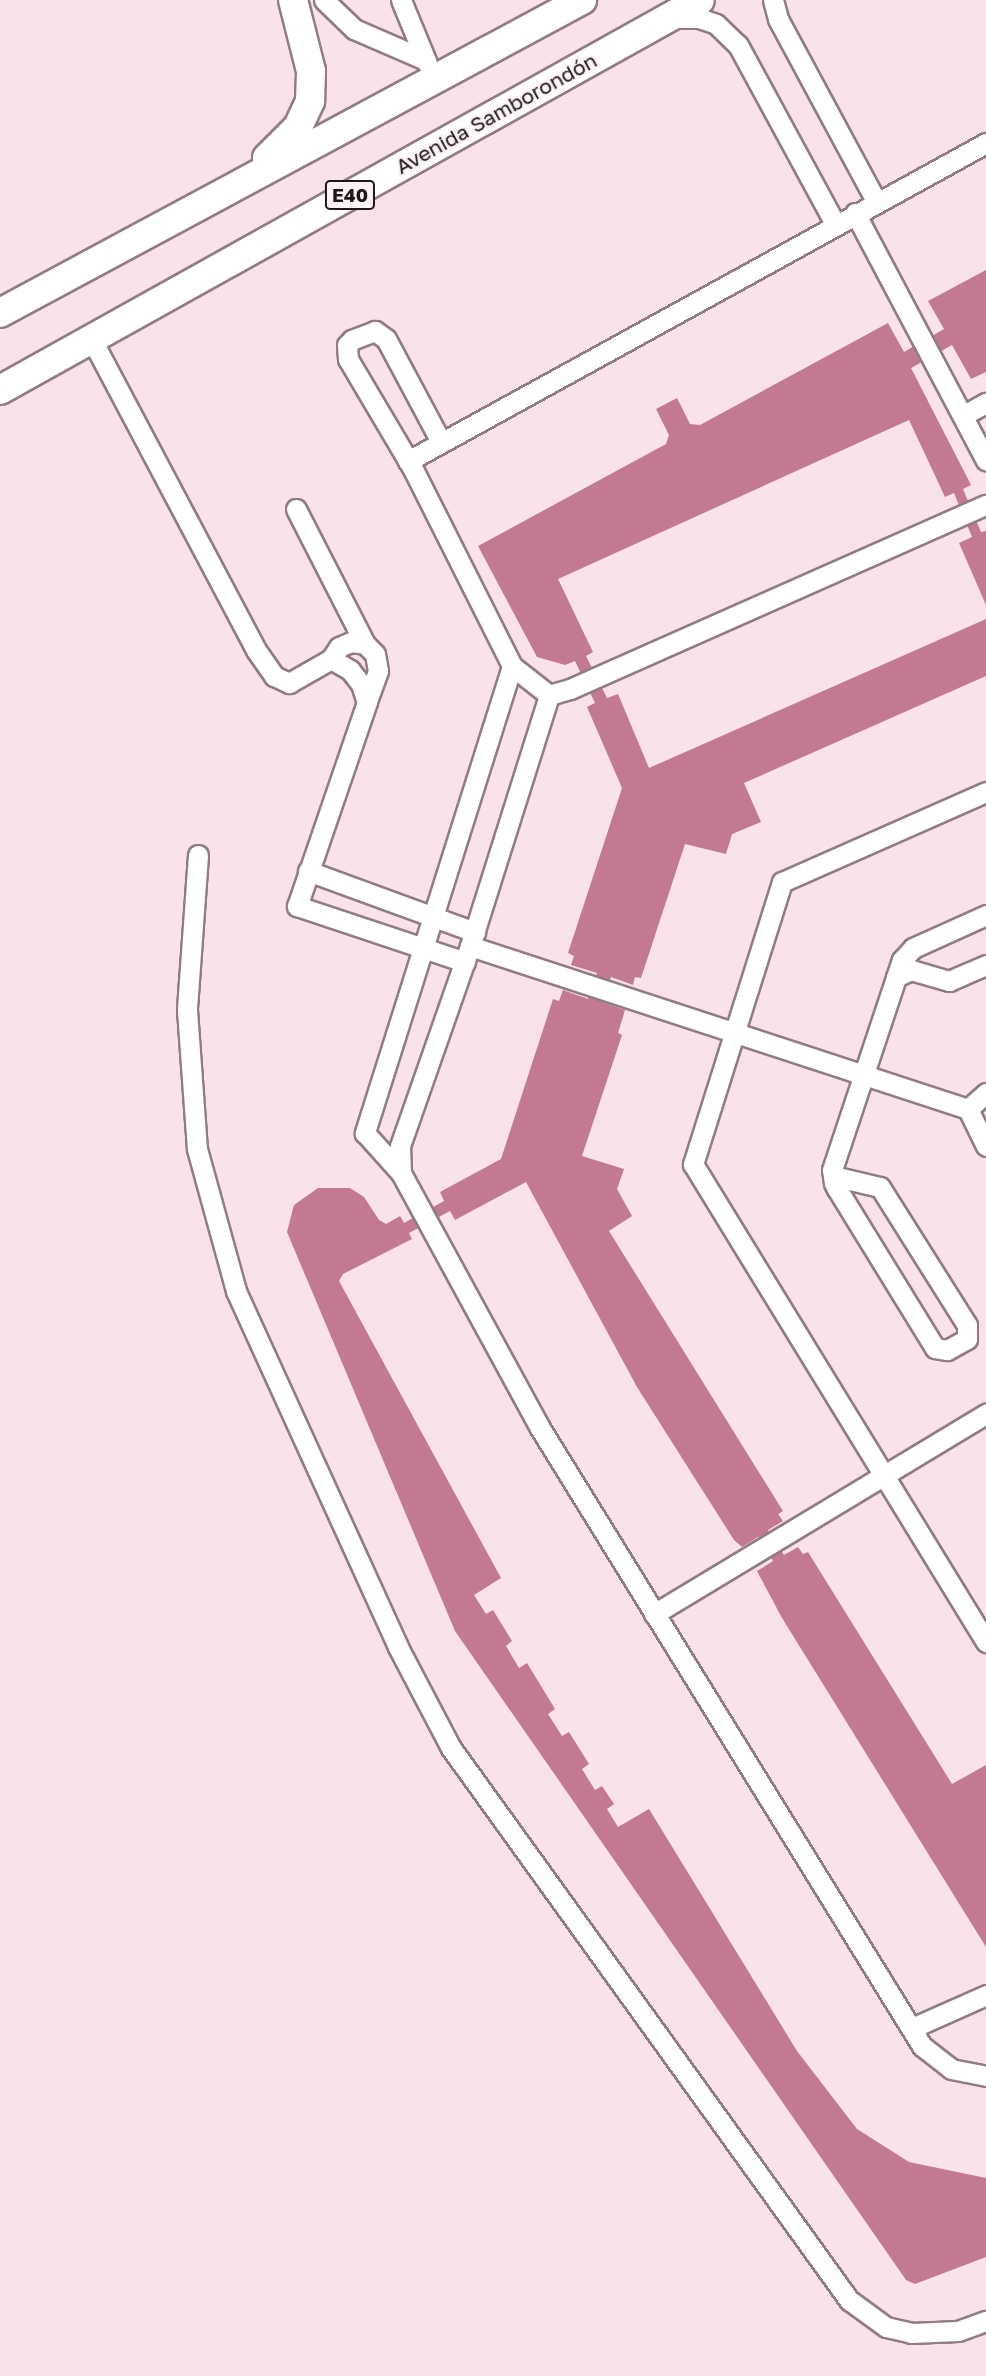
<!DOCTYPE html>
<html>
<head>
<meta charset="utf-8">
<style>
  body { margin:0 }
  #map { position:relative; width:986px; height:2376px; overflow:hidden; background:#f9e2e9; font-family:"Golos Text",sans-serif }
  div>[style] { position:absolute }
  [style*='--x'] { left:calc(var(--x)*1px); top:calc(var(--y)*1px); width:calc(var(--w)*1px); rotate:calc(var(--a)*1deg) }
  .water>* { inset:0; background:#c47993 }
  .roads { filter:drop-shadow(2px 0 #907c82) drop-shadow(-2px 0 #907c82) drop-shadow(0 2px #907c82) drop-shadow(0 -2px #907c82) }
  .minor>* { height:19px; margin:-9.5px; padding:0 9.5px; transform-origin:9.5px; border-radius:9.5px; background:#fff }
  .highway>* { height:28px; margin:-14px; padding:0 14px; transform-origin:14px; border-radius:14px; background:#fff }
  span { translate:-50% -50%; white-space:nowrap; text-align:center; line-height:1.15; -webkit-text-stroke:5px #fdf3f6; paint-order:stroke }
  .shield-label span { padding:2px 5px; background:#fdf3f6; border:2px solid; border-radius:5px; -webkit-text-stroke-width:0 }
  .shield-label { font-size:19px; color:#1e1619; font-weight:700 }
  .street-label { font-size:21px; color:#1e1619 }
</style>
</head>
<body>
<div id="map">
  <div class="water">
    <i style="clip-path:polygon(986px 270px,986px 372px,971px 379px,952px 345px,911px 368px,971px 485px,963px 489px,981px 532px,986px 531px,986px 605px,959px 543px,972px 537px,954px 493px,945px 497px,909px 420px,558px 579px,593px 652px,586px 656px,607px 698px,618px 694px,649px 768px,986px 619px,986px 676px,744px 783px,761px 822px,732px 834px,726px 854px,685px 844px,641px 978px,635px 977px,633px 985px,611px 977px,602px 1002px,625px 1010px,618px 1033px,622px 1035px,582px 1156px,624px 1169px,617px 1189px,632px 1216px,609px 1231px,783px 1511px,778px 1514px,783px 1521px,768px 1530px,784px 1555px,798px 1547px,803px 1554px,808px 1552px,952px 1784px,986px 1765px,986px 1947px,782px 1618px,757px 1571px,773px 1561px,758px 1537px,742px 1547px,734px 1540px,637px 1387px,526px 1182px,455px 1220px,450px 1211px,409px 1233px,412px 1239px,343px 1274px,339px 1281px,501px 1578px,474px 1595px,486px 1614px,493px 1610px,512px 1641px,506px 1646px,519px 1668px,527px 1663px,555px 1709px,548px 1714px,562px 1736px,569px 1732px,589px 1764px,582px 1769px,595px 1790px,602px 1786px,614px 1804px,607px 1809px,618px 1827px,649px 1809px,797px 2051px,857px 2129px,909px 2162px,986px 2178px,986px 2257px,915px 2284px,906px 2280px,455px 1631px,287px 1232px,294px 1205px,318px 1188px,350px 1188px,364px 1197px,379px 1220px,386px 1224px,400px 1216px,404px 1223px,444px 1201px,440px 1192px,501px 1159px,553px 999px,559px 1001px,563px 990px,588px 999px,597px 973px,571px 965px,574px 956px,568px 953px,622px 788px,587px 707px,595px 703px,575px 661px,565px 665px,537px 657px,478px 546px,666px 444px,669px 435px,656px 409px,677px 398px,690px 424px,700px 425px,888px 323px,904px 352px,944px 329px,928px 301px)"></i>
  </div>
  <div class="roads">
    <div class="minor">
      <i style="--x:324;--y:0;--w:42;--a:44"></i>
      <i style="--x:354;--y:29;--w:73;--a:23.4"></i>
      <i style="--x:401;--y:0;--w:68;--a:67.6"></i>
      <i style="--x:773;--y:0;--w:20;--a:75"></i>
      <i style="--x:778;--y:19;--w:207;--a:61.7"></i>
      <i style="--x:671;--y:18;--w:28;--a:0"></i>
      <i style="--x:699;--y:18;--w:18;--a:19"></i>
      <i style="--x:716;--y:24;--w:30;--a:44"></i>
      <i style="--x:738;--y:45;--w:204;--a:61.5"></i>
      <i style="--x:855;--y:213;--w:280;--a:62.1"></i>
      <i style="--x:92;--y:340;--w:351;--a:62.1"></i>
      <i style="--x:256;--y:650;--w:32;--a:55"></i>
      <i style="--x:274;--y:676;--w:17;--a:25"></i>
      <i style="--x:289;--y:683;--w:48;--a:-29.7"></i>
      <i style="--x:331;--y:659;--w:22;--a:30"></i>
      <i style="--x:350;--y:670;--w:18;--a:52"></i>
      <i style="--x:361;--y:684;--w:19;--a:72"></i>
      <i style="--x:367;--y:702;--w:216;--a:108.9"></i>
      <i style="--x:297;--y:906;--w:177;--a:18.4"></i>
      <i style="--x:964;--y:415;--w:25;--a:-29"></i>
      <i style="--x:440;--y:440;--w:115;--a:-118.1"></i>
      <i style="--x:386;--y:339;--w:14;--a:-144"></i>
      <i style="--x:375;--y:331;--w:25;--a:159"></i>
      <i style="--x:352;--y:340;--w:7;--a:135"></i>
      <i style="--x:347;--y:345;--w:14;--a:86"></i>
      <i style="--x:348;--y:359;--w:128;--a:59.4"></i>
      <i style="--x:413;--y:469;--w:220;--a:63.3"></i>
      <i style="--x:512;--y:666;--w:47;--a:38.1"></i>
      <i style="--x:408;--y:461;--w:660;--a:-28.82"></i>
      <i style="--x:296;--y:509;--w:152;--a:62.9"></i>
      <i style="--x:331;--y:659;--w:14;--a:-56"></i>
      <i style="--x:339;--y:647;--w:13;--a:-23"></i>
      <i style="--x:351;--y:642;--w:14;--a:8"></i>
      <i style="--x:365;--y:644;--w:14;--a:45"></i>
      <i style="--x:375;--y:654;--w:17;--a:80"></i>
      <i style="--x:378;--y:671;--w:33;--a:110"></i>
      <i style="--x:512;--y:666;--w:490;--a:107.5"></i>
      <i style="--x:365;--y:1133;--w:54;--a:48"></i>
      <i style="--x:401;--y:1173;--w:290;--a:61.4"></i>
      <i style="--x:540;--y:1428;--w:727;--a:58.28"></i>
      <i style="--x:922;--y:2046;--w:37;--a:38"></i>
      <i style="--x:951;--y:2069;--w:36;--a:11"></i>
      <i style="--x:549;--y:695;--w:22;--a:-16"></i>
      <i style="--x:570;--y:689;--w:455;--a:-23.9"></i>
      <i style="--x:986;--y:792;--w:223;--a:156.2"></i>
      <i style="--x:782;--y:882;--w:296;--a:107.5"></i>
      <i style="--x:693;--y:1164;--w:561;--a:58.49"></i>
      <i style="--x:198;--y:855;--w:155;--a:94.1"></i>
      <i style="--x:187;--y:1010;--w:139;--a:85.9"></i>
      <i style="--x:197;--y:1149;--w:147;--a:74.6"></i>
      <i style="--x:236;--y:1291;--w:391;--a:65.5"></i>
      <i style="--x:398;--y:1647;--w:114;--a:62.3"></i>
      <i style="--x:451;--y:1748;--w:681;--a:54.21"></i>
      <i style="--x:849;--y:2300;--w:46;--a:36.1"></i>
      <i style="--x:886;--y:2327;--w:26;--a:13"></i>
      <i style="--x:911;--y:2333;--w:47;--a:-2.4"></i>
      <i style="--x:958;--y:2331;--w:30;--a:-20"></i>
      <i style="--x:308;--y:871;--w:178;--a:20.1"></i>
      <i style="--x:470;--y:946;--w:524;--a:18.12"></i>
      <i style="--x:896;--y:977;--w:17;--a:-25"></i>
      <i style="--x:911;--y:970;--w:40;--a:16"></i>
      <i style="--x:949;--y:981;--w:40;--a:-23.4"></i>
      <i style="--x:986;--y:1093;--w:24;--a:138"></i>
      <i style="--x:968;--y:1109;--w:41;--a:64.1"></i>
      <i style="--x:401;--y:1173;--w:27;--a:-92"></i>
      <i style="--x:400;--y:1146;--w:212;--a:-70.7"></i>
      <i style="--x:470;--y:946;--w:263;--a:-72.5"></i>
      <i style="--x:833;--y:1176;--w:48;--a:13.2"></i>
      <i style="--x:880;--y:1187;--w:163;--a:57.8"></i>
      <i style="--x:967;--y:1325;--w:14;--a:90"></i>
      <i style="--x:967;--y:1339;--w:23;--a:151"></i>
      <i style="--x:947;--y:1350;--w:12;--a:-171"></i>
      <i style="--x:935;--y:1348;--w:187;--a:-121.6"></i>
      <i style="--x:837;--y:1189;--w:7;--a:-117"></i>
      <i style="--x:834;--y:1183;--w:7;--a:-98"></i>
      <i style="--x:833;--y:1176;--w:6;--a:-99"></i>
      <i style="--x:832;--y:1170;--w:221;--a:-71.6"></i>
      <i style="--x:902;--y:960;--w:16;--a:-47"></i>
      <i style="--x:913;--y:948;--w:80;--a:-24.3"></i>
      <i style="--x:654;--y:1614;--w:388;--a:-31.1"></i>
      <i style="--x:912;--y:2028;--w:81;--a:-24"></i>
    </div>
    <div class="highway">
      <i style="--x:267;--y:158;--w:44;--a:-45"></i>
      <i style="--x:298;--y:127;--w:29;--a:-65"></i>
      <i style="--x:310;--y:101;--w:30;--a:-88"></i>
      <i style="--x:311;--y:71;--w:73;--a:-104.2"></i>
      <i style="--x:0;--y:313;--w:661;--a:-28.27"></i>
      <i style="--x:0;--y:390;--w:801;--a:-29.12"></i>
    </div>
  </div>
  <div class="shield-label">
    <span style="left:350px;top:195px">E40</span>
  </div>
  <div class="street-label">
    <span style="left:496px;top:113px;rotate:-29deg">Avenida Samborondón</span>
  </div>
</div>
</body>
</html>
